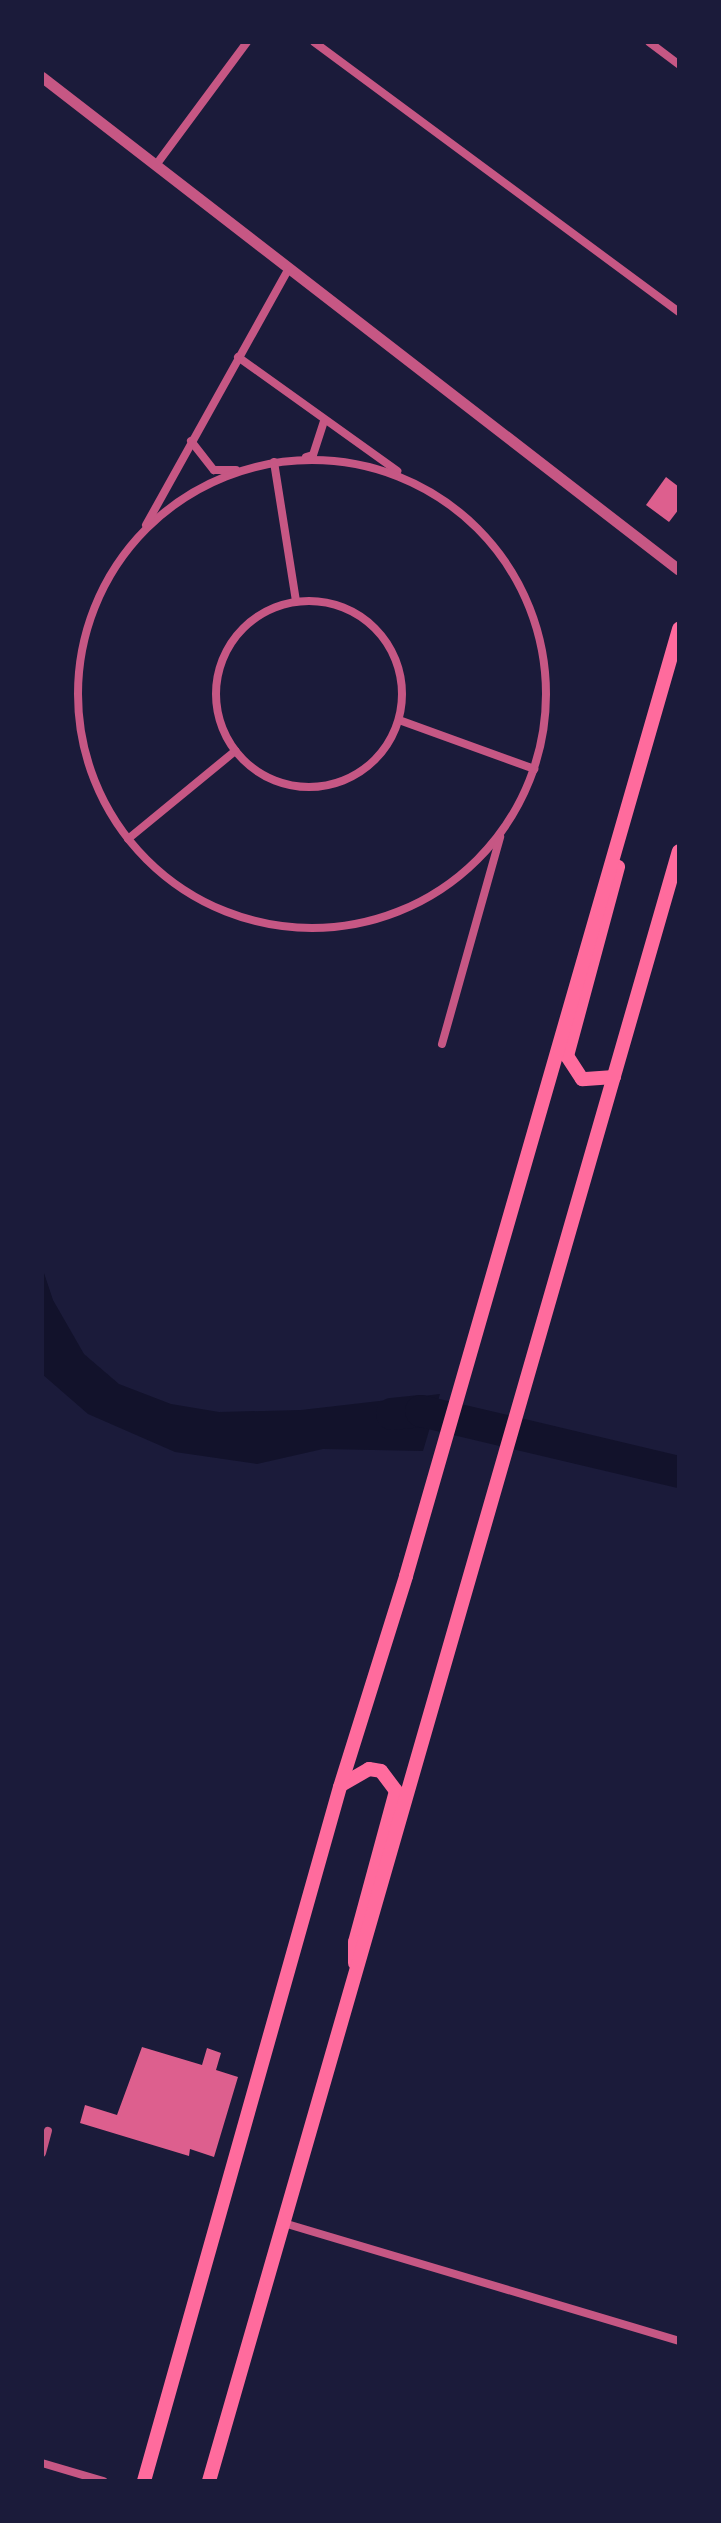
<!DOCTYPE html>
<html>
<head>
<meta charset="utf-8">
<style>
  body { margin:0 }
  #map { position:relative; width:721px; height:2523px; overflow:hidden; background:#1b1b3a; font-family:Georgia,serif }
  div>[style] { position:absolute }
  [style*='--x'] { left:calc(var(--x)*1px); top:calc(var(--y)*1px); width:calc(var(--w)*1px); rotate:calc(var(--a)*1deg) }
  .water>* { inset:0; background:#12122b }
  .river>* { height:32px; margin:-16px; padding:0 16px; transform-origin:16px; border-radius:16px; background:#12122b }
  .building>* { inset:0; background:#dd5f8e }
  .minor>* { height:8px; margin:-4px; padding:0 4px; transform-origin:4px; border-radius:4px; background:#c65784 }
  .minor>.ring { margin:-4px; padding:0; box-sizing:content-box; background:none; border:8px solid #c65784; border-radius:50% }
  .tertiary>* { height:11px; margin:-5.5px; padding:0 5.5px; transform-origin:5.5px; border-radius:5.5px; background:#c65784 }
  .primary>* { height:14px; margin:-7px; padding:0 7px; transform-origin:7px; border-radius:7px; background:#ff6b9d }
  span { translate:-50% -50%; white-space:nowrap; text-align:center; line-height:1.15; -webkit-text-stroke:7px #1b1b3a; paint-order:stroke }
  .frame { position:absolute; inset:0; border:44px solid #1b1b3a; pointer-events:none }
</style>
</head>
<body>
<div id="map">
  <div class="water">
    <i style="clip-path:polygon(42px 1267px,53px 1300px,84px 1354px,119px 1384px,171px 1404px,219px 1412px,301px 1410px,440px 1394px,423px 1451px,323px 1449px,257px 1464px,175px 1452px,88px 1414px,42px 1374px)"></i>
  </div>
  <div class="river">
    <i style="--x:392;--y:1414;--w:29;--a:-6"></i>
    <i style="--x:421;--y:1411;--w:265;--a:13.3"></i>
  </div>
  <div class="building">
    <i style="clip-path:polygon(666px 477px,679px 487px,679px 509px,669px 522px,646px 505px)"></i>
    <i style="clip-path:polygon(142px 2047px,202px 2065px,207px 2048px,221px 2053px,216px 2070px,238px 2077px,214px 2157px,190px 2149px,189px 2156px,80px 2123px,85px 2105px,117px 2115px)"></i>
  </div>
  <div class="minor">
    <i style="--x:314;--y:42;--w:454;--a:36.5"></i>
    <i style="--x:649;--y:42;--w:38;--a:37"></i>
    <i style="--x:156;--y:165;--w:153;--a:-53.5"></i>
    <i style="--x:238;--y:357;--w:196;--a:35.6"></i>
    <i style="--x:191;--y:441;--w:37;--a:52"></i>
    <i style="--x:214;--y:470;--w:22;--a:0"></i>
    <i style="--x:306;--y:457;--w:7;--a:-16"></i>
    <i style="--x:313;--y:455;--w:36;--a:-72"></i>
    <i class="ring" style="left:78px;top:460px;width:460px;height:460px"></i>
    <i style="--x:274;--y:462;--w:141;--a:81"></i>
    <i style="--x:146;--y:525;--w:294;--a:-60.9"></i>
    <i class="ring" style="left:216px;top:601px;width:178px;height:178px"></i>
    <i style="--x:399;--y:720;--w:144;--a:19.9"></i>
    <i style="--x:128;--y:839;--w:139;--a:-39.4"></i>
    <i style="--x:442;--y:1044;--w:215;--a:-74.3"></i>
    <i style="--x:42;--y:2153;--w:23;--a:-75"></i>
    <i style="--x:287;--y:2224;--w:409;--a:16.6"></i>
    <i style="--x:42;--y:2463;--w:64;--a:16.4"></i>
  </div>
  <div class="tertiary">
    <i style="--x:42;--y:77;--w:805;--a:37.74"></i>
  </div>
  <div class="primary">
    <i style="--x:614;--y:1077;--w:32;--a:176"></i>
    <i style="--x:582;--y:1079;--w:27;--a:-123"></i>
    <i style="--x:567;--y:1056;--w:196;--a:-74.9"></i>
    <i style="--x:343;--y:1784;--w:30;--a:-30"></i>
    <i style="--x:369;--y:1769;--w:12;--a:9"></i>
    <i style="--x:381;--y:1771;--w:25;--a:53"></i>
    <i style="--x:396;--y:1791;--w:156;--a:105.2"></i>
    <i style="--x:355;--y:1942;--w:21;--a:90"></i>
    <i style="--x:144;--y:2481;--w:721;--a:-74.23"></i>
    <i style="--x:340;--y:1787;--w:221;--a:-72.6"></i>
    <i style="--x:406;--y:1576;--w:986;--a:-73.92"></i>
    <i style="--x:209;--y:2481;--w:1696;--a:-73.92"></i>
  </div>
  <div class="frame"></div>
</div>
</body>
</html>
